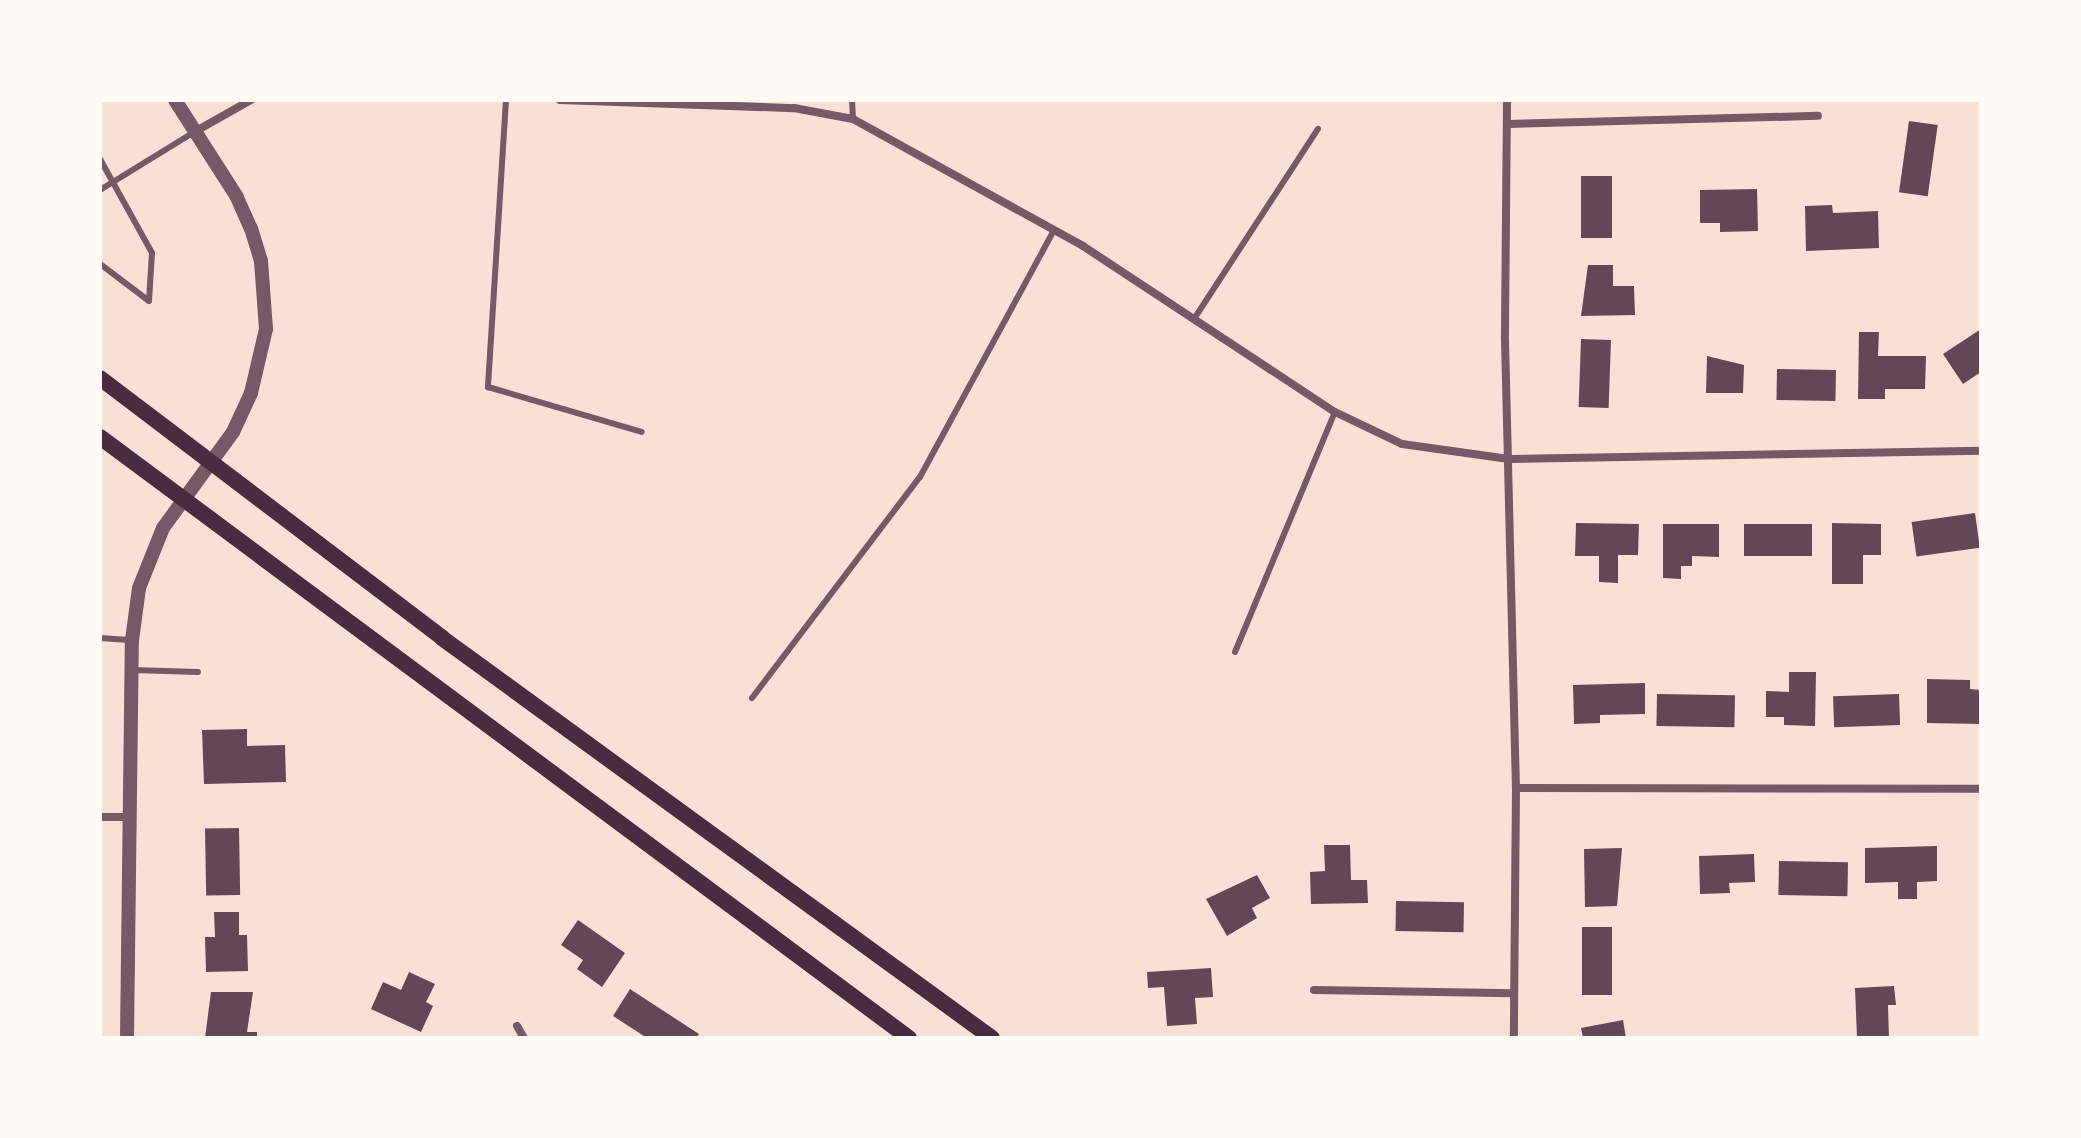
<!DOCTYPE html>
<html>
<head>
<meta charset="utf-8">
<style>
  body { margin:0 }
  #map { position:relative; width:2081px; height:1138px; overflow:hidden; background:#f7e1d7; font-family:"IBM Plex Sans",sans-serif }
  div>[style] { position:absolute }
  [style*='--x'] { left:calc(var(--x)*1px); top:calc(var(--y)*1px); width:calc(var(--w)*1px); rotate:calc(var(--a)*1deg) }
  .building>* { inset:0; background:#644757; transform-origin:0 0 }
  .service>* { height:6px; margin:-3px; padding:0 3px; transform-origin:3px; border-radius:3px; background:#755966 }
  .minor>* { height:8px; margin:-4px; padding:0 4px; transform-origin:4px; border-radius:4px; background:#755966 }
  .tertiary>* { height:14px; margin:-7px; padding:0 7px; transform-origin:7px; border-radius:7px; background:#755966 }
  .secondary>* { height:16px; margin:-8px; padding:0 8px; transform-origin:8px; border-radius:8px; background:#4a2c40 }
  span { translate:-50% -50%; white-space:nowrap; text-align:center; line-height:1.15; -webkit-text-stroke:7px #fffaf5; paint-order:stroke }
  .frame { position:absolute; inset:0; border:102px solid #fffaf5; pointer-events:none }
</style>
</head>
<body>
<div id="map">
  <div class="building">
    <i style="left:1909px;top:121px;width:29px;height:72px;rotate:8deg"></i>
    <i style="left:1581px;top:176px;width:31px;height:62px"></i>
    <i style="clip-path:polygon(1757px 189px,1758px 231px,1720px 232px,1720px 223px,1700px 223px,1700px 190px)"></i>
    <i style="clip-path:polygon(1832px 205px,1833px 213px,1878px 211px,1879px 248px,1806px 251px,1805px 206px)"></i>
    <i style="clip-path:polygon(1588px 265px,1613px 265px,1613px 286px,1634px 286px,1635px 315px,1581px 316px)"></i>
    <i style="clip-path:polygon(1981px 329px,1981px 372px,1963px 384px,1943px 354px)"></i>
    <i style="clip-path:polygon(1859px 332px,1879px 332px,1878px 356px,1926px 356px,1925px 389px,1885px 389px,1885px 399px,1858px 399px)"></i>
    <i style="left:1581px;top:339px;width:30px;height:68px;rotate:2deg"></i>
    <i style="clip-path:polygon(1707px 356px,1744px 365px,1743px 393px,1706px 393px)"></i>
    <i style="left:1777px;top:369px;width:59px;height:31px;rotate:1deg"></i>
    <i style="left:1975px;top:513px;width:35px;height:64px;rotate:82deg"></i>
    <i style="clip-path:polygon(1576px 523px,1639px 524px,1638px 555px,1618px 555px,1618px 583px,1599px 582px,1599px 556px,1575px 556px)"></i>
    <i style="clip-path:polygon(1832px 523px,1881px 524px,1881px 555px,1863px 555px,1863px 584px,1832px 584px)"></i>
    <i style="clip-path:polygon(1663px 524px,1719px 524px,1719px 557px,1692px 556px,1692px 566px,1681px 566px,1681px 579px,1663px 578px)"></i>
    <i style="left:1744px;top:524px;width:68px;height:32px"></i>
    <i style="clip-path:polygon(1789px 672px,1816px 672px,1815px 726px,1784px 725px,1784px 717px,1766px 717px,1766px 691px,1789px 692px)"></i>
    <i style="clip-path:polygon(1927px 679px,1970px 680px,1970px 689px,1981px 690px,1981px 724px,1927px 723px)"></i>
    <i style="clip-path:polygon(1645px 683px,1645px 714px,1600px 715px,1600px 723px,1574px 724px,1573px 685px)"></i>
    <i style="left:1657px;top:694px;width:78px;height:32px;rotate:1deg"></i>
    <i style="left:1899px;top:694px;width:31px;height:66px;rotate:88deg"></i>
    <i style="clip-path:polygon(247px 729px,247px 746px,285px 745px,286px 782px,204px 784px,202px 730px)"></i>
    <i style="left:239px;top:828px;width:67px;height:34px;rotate:89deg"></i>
    <i style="clip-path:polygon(1324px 845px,1350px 845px,1351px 880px,1367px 880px,1368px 903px,1311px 904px,1310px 872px,1325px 871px)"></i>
    <i style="clip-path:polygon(1937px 846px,1937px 881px,1917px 882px,1917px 899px,1898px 899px,1898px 882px,1865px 883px,1865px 848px)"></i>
    <i style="clip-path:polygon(1622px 848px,1617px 906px,1585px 907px,1584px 849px)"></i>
    <i style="clip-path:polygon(1754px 854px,1755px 882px,1729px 883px,1730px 893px,1700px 894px,1699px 856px)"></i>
    <i style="left:1779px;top:861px;width:69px;height:34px;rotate:1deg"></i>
    <i style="clip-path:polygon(1257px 875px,1270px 898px,1252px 908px,1257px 918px,1227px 936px,1206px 899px)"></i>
    <i style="left:1396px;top:901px;width:68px;height:30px;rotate:1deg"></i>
    <i style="clip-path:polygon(214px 912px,239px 912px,239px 935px,247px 935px,248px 971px,206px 972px,205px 937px,215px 937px)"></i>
    <i style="clip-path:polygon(578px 920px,625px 953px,602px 987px,577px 969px,583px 960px,561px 945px)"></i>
    <i style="left:1582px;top:927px;width:30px;height:68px"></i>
    <i style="clip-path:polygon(1211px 968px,1213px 997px,1195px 998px,1197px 1024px,1167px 1026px,1164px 987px,1148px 988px,1147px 972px)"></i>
    <i style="clip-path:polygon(409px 972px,435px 984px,426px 1002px,433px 1006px,421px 1032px,371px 1009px,383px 982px,401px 990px)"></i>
    <i style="clip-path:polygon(1894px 986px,1896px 1005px,1888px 1005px,1889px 1038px,1857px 1038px,1855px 988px)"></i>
    <i style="clip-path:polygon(630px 989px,699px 1034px,696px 1038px,647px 1038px,613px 1016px)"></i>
    <i style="clip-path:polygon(211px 992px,253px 992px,247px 1032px,257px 1032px,257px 1038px,205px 1038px)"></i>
    <i style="clip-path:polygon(1623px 1020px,1626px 1038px,1583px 1038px,1581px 1028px)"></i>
  </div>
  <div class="service">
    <i style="--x:506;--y:100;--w:288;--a:93.6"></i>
    <i style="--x:488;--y:387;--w:160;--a:16.3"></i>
    <i style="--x:852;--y:100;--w:19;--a:87"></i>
    <i style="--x:100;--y:159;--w:107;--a:61"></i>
    <i style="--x:152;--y:253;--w:48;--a:93.6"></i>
    <i style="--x:149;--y:301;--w:61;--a:-142.9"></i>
    <i style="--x:100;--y:190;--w:113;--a:-31.6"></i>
    <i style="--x:1194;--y:319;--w:227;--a:-56.9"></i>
    <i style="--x:100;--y:638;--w:32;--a:4"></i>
    <i style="--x:1235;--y:652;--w:260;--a:-67.4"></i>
    <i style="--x:132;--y:670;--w:66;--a:1.7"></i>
    <i style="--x:752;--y:698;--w:278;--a:-52.8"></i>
    <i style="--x:920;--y:477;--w:281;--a:-61.5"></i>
  </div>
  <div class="minor">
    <i style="--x:560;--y:100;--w:234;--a:2"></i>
    <i style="--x:794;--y:108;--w:60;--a:10.6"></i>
    <i style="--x:853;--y:119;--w:263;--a:28.9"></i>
    <i style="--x:1083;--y:246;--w:302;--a:33.4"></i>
    <i style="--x:1335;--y:412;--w:74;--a:25.5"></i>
    <i style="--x:1402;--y:444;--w:108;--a:8"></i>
    <i style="--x:1509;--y:459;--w:472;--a:-1"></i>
    <i style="--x:1507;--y:100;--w:240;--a:90.5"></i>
    <i style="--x:1505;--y:340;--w:448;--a:88.6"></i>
    <i style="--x:1516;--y:788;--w:250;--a:90.5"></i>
    <i style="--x:1507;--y:124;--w:311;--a:-1.5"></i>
    <i style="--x:196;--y:131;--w:63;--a:-29.4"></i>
    <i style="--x:1516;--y:788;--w:465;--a:0.1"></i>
    <i style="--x:100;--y:817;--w:29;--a:0"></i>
    <i style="--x:1314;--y:990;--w:200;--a:0.9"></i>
    <i style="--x:517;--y:1026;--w:14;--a:60"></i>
  </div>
  <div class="tertiary">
    <i style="--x:127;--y:1038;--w:398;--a:-89.3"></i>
    <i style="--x:132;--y:640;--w:52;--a:-82.3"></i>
    <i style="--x:139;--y:588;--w:65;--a:-68.2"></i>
    <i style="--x:163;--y:528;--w:119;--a:-53.9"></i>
    <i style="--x:233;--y:432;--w:43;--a:-65.2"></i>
    <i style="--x:251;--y:393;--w:66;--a:-76.8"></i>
    <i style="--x:266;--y:329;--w:68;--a:-94.2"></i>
    <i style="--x:261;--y:261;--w:34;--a:-107"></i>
    <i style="--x:251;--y:229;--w:35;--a:-114"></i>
    <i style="--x:237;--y:197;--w:115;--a:-122.6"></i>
  </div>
  <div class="secondary">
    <i style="--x:100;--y:378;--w:430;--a:37.2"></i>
    <i style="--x:442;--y:638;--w:680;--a:36.03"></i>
    <i style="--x:100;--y:437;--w:1008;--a:36.61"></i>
  </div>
  <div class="frame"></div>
</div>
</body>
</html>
